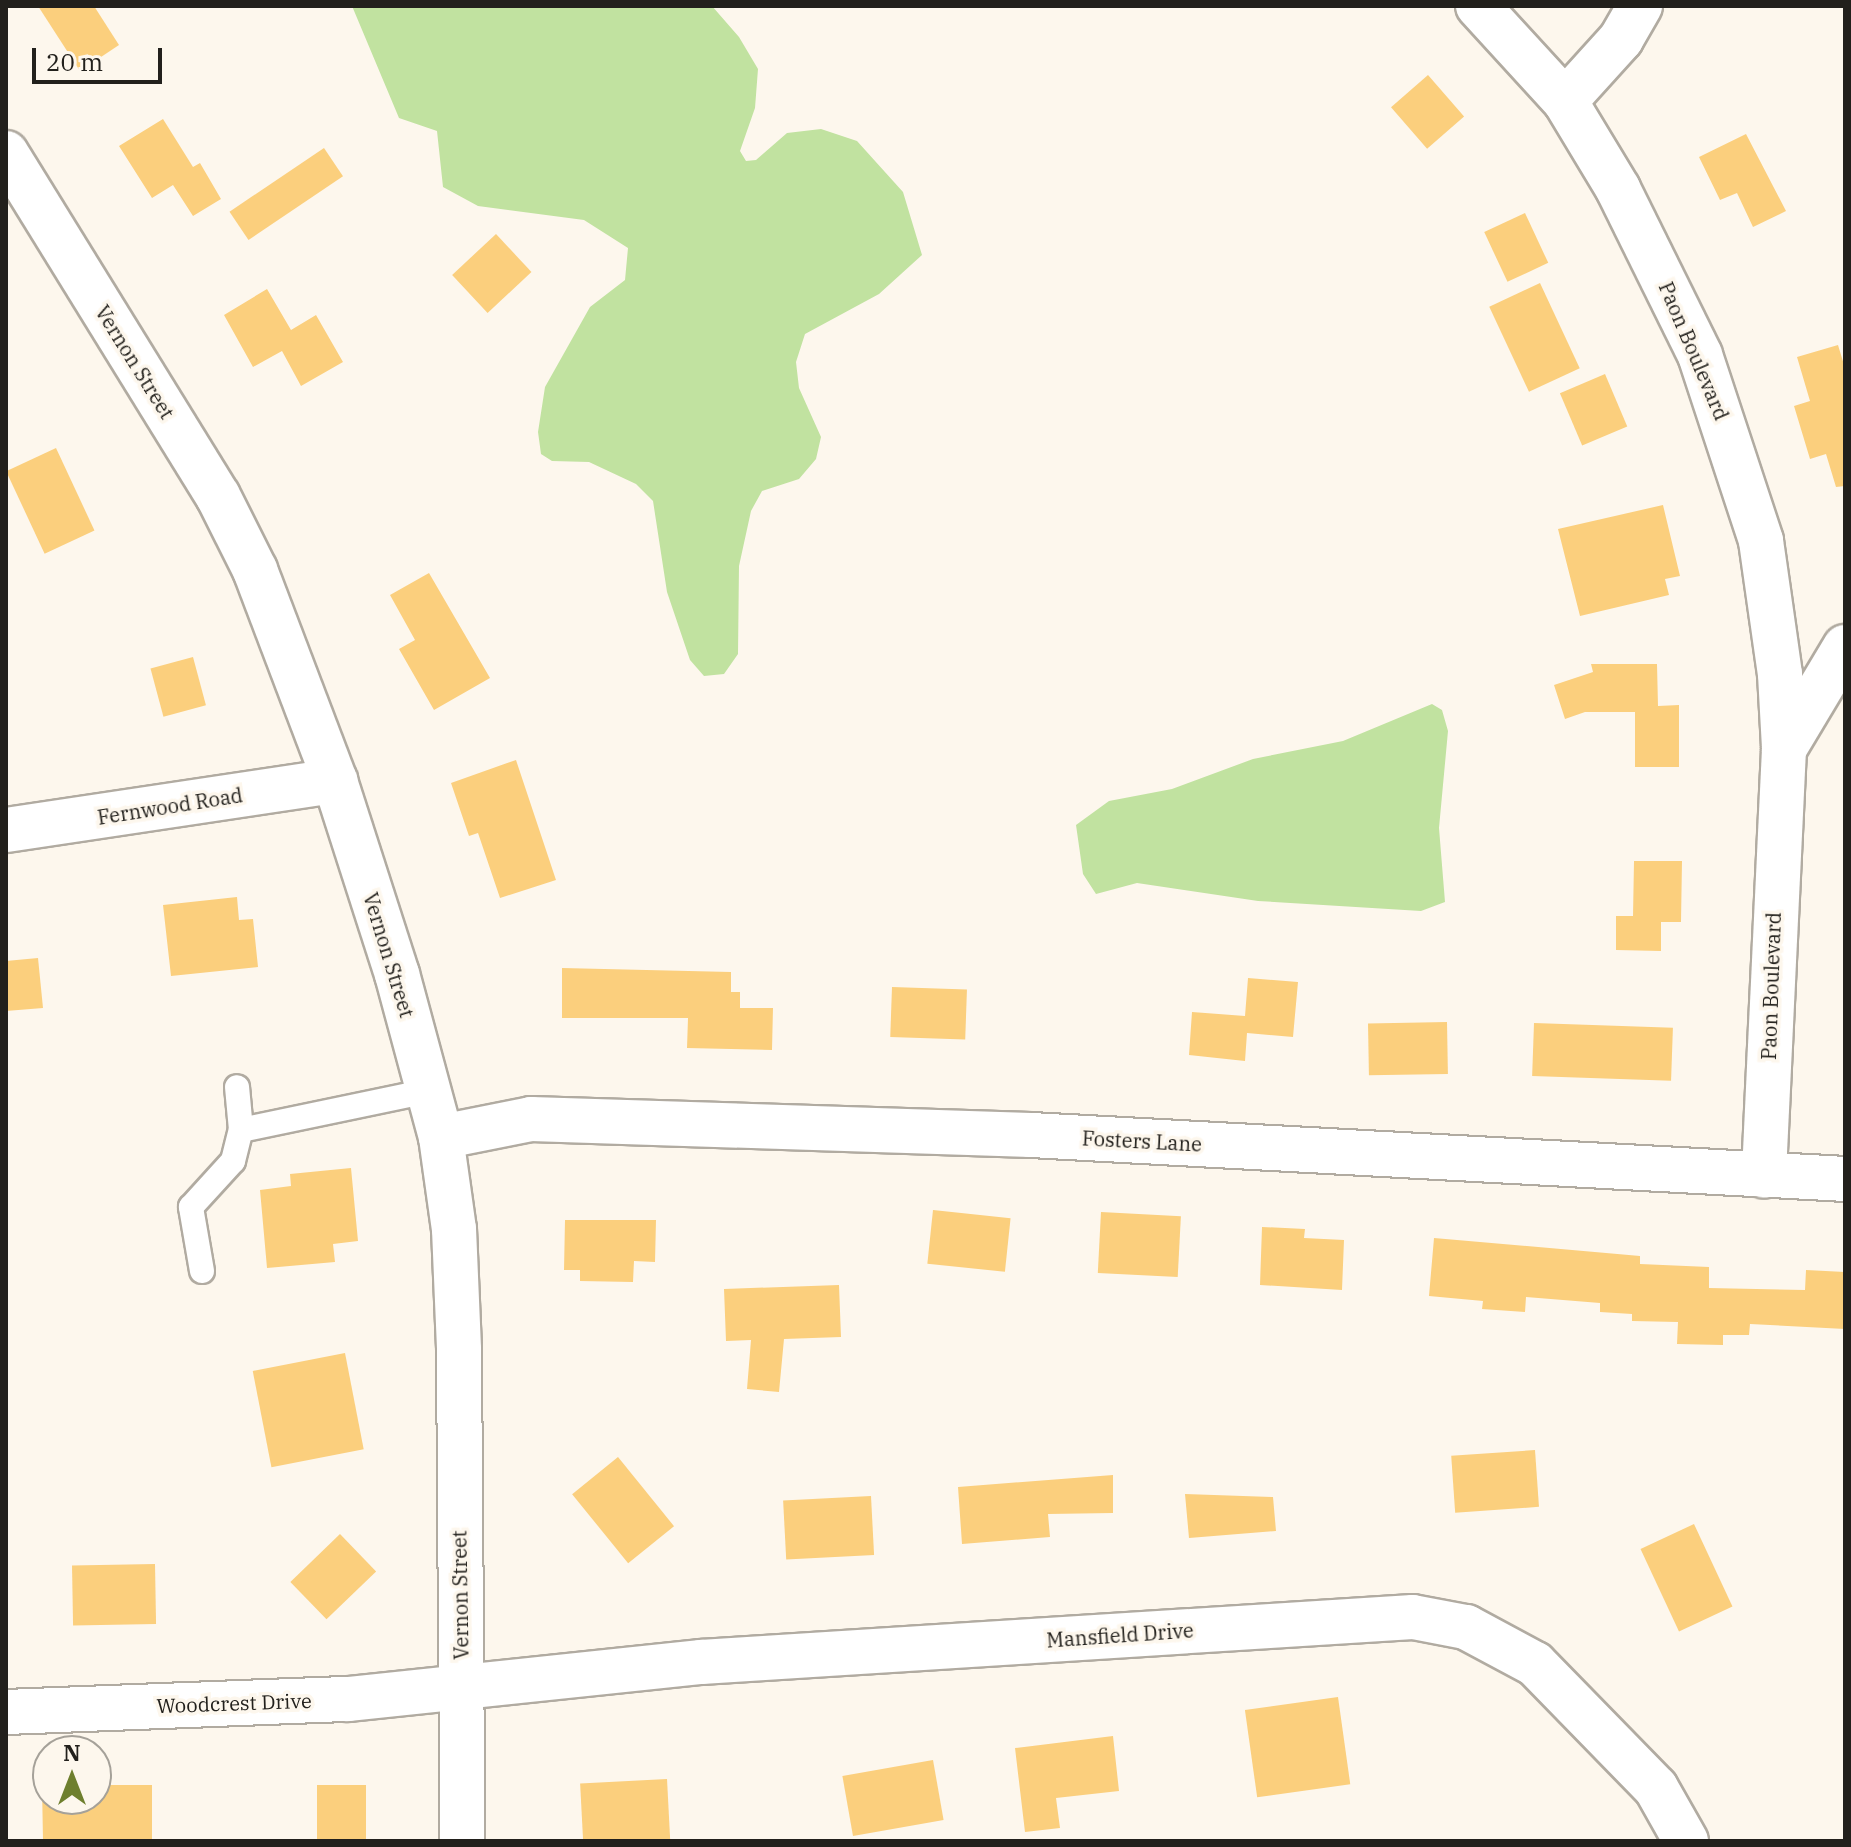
<!DOCTYPE html>
<html>
<head>
<meta charset="utf-8">
<style>
  body { margin:0 }
  #map { position:relative; width:1851px; height:1847px; overflow:hidden; background:#fdf7ed; font-family:"IBM Plex Serif",serif }
  div>[style] { position:absolute }
  [style*='--x'] { left:calc(var(--x)*1px); top:calc(var(--y)*1px); width:calc(var(--w)*1px); rotate:calc(var(--a)*1deg) }
  .green>* { inset:0; background:#c1e2a0 }
  .building>* { inset:0; background:#fbcf7d; transform-origin:0 0 }
  .roads { filter:drop-shadow(2px 0 #b1aba1) drop-shadow(-2px 0 #b1aba1) drop-shadow(0 2px #b1aba1) drop-shadow(0 -2px #b1aba1) }
  .service>* { height:24px; margin:-12px; padding:0 12px; transform-origin:12px; border-radius:12px; background:#fff }
  .minor>* { height:44px; margin:-22px; padding:0 22px; transform-origin:22px; border-radius:22px; background:#fff }
  .secondary>* { height:44px; margin:-22px; padding:0 22px; transform-origin:22px; border-radius:22px; background:#fff }
  span { translate:-50% -50%; white-space:nowrap; text-align:center; line-height:1.15; -webkit-text-stroke:7px #fdf7ed; paint-order:stroke }
  .street-label { font-size:20px; color:#22201c }
  .frame { position:absolute; inset:0; border:8px solid #22201c; pointer-events:none }
  .north { position:absolute; left:32px; top:1735px; width:80px; height:80px; box-sizing:border-box; background:#fdf7ed; border:2px solid #a5a199; border-radius:50%; rotate:0deg; font-size:22px; font-weight:700; line-height:32px; text-align:center; color:#22201c }
  .north::after { content:''; display:block; margin:auto; width:28px; height:36px; background:#6e7f2e; clip-path:polygon(50% 0,100% 100%,50% 72%,0 100%) }
  .scale { position:absolute; left:32px; top:48px; width:130px; height:36px; box-sizing:border-box; border:4px solid #22201c; border-top:0; padding-left:10px; font-size:24px; line-height:28px; white-space:nowrap; color:#22201c; -webkit-text-stroke:6px #fdf7ed; paint-order:stroke }
</style>
</head>
<body>
<div id="map">
  <div class="green">
    <i style="clip-path:polygon(352px 6px,712px 6px,739px 37px,758px 69px,755px 108px,740px 151px,746px 161px,756px 160px,787px 133px,821px 129px,857px 141px,903px 192px,922px 255px,879px 294px,805px 334px,796px 362px,799px 388px,821px 437px,816px 459px,799px 479px,762px 491px,751px 511px,739px 566px,738px 654px,724px 674px,704px 676px,690px 660px,667px 592px,653px 501px,636px 484px,589px 462px,552px 461px,541px 454px,538px 432px,545px 387px,590px 307px,625px 280px,628px 248px,584px 220px,478px 206px,443px 187px,437px 131px,399px 118px)"></i>
    <i style="clip-path:polygon(1432px 704px,1442px 710px,1448px 731px,1439px 828px,1445px 902px,1421px 911px,1258px 901px,1137px 883px,1096px 894px,1083px 874px,1076px 825px,1109px 801px,1172px 789px,1253px 759px,1343px 741px)"></i>
  </div>
  <div class="building">
    <i style="clip-path:polygon(38px 6px,94px 6px,119px 45px,80px 71px)"></i>
    <i style="left:1428px;top:75px;width:55px;height:49px;rotate:49deg"></i>
    <i style="clip-path:polygon(163px 119px,193px 167px,200px 163px,221px 199px,193px 216px,173px 185px,152px 198px,119px 146px)"></i>
    <i style="clip-path:polygon(1746px 134px,1786px 211px,1753px 227px,1737px 193px,1720px 200px,1699px 157px)"></i>
    <i style="left:324px;top:148px;width:34px;height:114px;rotate:56deg"></i>
    <i style="left:1525px;top:213px;width:55px;height:45px;rotate:65deg"></i>
    <i style="left:496px;top:234px;width:52px;height:60px;rotate:47deg"></i>
    <i style="left:1540px;top:283px;width:94px;height:56px;rotate:65deg"></i>
    <i style="clip-path:polygon(267px 289px,291px 330px,316px 315px,343px 362px,301px 386px,282px 351px,253px 367px,224px 315px)"></i>
    <i style="clip-path:polygon(1838px 345px,1845px 368px,1845px 486px,1836px 487px,1826px 454px,1810px 459px,1794px 406px,1810px 401px,1797px 357px)"></i>
    <i style="left:1605px;top:374px;width:57px;height:49px;rotate:67deg"></i>
    <i style="left:56px;top:448px;width:91px;height:55px;rotate:65deg"></i>
    <i style="clip-path:polygon(1663px 505px,1680px 576px,1665px 579px,1669px 595px,1580px 616px,1558px 529px)"></i>
    <i style="clip-path:polygon(429px 573px,490px 678px,434px 710px,399px 649px,415px 640px,390px 595px)"></i>
    <i style="left:193px;top:657px;width:50px;height:44px;rotate:75deg"></i>
    <i style="clip-path:polygon(1591px 664px,1657px 664px,1658px 706px,1679px 705px,1679px 767px,1635px 767px,1635px 712px,1585px 712px,1565px 719px,1554px 685px,1593px 672px)"></i>
    <i style="clip-path:polygon(516px 760px,556px 880px,500px 898px,478px 833px,469px 836px,451px 783px)"></i>
    <i style="clip-path:polygon(1634px 861px,1682px 861px,1681px 922px,1661px 922px,1661px 951px,1616px 950px,1616px 916px,1633px 916px)"></i>
    <i style="clip-path:polygon(237px 897px,239px 920px,253px 919px,258px 967px,171px 976px,163px 905px)"></i>
    <i style="clip-path:polygon(38px 958px,43px 1008px,6px 1011px,6px 961px)"></i>
    <i style="clip-path:polygon(562px 968px,731px 972px,731px 992px,740px 992px,740px 1008px,773px 1008px,772px 1050px,687px 1048px,688px 1018px,562px 1018px)"></i>
    <i style="clip-path:polygon(1248px 978px,1298px 982px,1293px 1037px,1247px 1033px,1245px 1061px,1189px 1055px,1192px 1012px,1245px 1016px)"></i>
    <i style="left:892px;top:987px;width:75px;height:50px;rotate:2deg"></i>
    <i style="left:1447px;top:1022px;width:52px;height:79px;rotate:89deg"></i>
    <i style="left:1534px;top:1023px;width:139px;height:53px;rotate:2deg"></i>
    <i style="clip-path:polygon(351px 1168px,358px 1241px,333px 1244px,335px 1262px,267px 1268px,260px 1190px,291px 1186px,290px 1174px)"></i>
    <i style="left:933px;top:1210px;width:78px;height:54px;rotate:6deg"></i>
    <i style="left:1101px;top:1212px;width:80px;height:61px;rotate:3deg"></i>
    <i style="clip-path:polygon(565px 1220px,656px 1220px,655px 1262px,634px 1261px,633px 1282px,580px 1281px,580px 1270px,564px 1270px)"></i>
    <i style="clip-path:polygon(1262px 1227px,1305px 1229px,1304px 1238px,1344px 1240px,1342px 1290px,1260px 1285px)"></i>
    <i style="clip-path:polygon(1434px 1238px,1640px 1256px,1640px 1264px,1709px 1267px,1709px 1288px,1805px 1290px,1806px 1270px,1845px 1272px,1845px 1329px,1750px 1324px,1749px 1335px,1723px 1335px,1723px 1345px,1677px 1344px,1678px 1322px,1632px 1321px,1632px 1314px,1600px 1312px,1600px 1303px,1526px 1297px,1525px 1312px,1482px 1309px,1483px 1301px,1429px 1296px)"></i>
    <i style="clip-path:polygon(839px 1285px,841px 1337px,784px 1339px,779px 1392px,747px 1389px,751px 1340px,726px 1341px,724px 1289px)"></i>
    <i style="left:345px;top:1353px;width:98px;height:94px;rotate:79deg"></i>
    <i style="left:1535px;top:1450px;width:57px;height:84px;rotate:86deg"></i>
    <i style="left:618px;top:1457px;width:89px;height:59px;rotate:51deg"></i>
    <i style="clip-path:polygon(1113px 1475px,1113px 1513px,1048px 1514px,1050px 1537px,962px 1544px,958px 1487px)"></i>
    <i style="clip-path:polygon(1185px 1494px,1273px 1497px,1276px 1531px,1189px 1538px)"></i>
    <i style="left:871px;top:1496px;width:59px;height:88px;rotate:87deg"></i>
    <i style="left:1694px;top:1524px;width:91px;height:59px;rotate:65deg"></i>
    <i style="left:340px;top:1534px;width:52px;height:69px;rotate:46deg"></i>
    <i style="left:155px;top:1564px;width:60px;height:83px;rotate:89deg"></i>
    <i style="left:1338px;top:1697px;width:88px;height:94px;rotate:82deg"></i>
    <i style="clip-path:polygon(1113px 1736px,1119px 1791px,1056px 1798px,1060px 1828px,1025px 1832px,1015px 1748px)"></i>
    <i style="left:933px;top:1760px;width:61px;height:92px;rotate:80deg"></i>
    <i style="left:667px;top:1779px;width:61px;height:87px;rotate:87deg"></i>
    <i style="clip-path:polygon(96px 1785px,152px 1785px,152px 1841px,43px 1841px,42px 1786px,48px 1786px,48px 1799px,96px 1799px)"></i>
    <i style="left:366px;top:1785px;width:56px;height:49px;rotate:90deg"></i>
  </div>
  <div class="roads">
    <div class="service">
      <i style="--x:241;--y:1130;--w:191;--a:-11.8"></i>
      <i style="--x:202;--y:1271;--w:65;--a:-99.8"></i>
      <i style="--x:191;--y:1207;--w:62;--a:-47.6"></i>
      <i style="--x:233;--y:1161;--w:32;--a:-76"></i>
      <i style="--x:241;--y:1130;--w:43;--a:-95.3"></i>
    </div>
    <div class="minor">
      <i style="--x:1478;--y:6;--w:129;--a:47.5"></i>
      <i style="--x:1565;--y:101;--w:103;--a:58.9"></i>
      <i style="--x:1618;--y:189;--w:185;--a:63.7"></i>
      <i style="--x:1700;--y:355;--w:196;--a:71.8"></i>
      <i style="--x:1761;--y:541;--w:134;--a:81.9"></i>
      <i style="--x:1780;--y:674;--w:75;--a:86.9"></i>
      <i style="--x:1784;--y:749;--w:427;--a:92.7"></i>
      <i style="--x:1565;--y:101;--w:84;--a:-47.9"></i>
      <i style="--x:1621;--y:39;--w:38;--a:-60"></i>
      <i style="--x:1784;--y:749;--w:119;--a:-59.1"></i>
      <i style="--x:6;--y:830;--w:333;--a:-8.5"></i>
      <i style="--x:441;--y:1137;--w:92;--a:-11.3"></i>
      <i style="--x:531;--y:1119;--w:500;--a:1.83"></i>
      <i style="--x:1031;--y:1135;--w:815;--a:3.09"></i>
      <i style="--x:6;--y:1712;--w:342;--a:-2.2"></i>
      <i style="--x:348;--y:1699;--w:355;--a:-6"></i>
      <i style="--x:701;--y:1662;--w:713;--a:-3.62"></i>
      <i style="--x:1413;--y:1617;--w:54;--a:10.7"></i>
      <i style="--x:1466;--y:1627;--w:78;--a:28.2"></i>
      <i style="--x:1535;--y:1664;--w:173;--a:45.7"></i>
      <i style="--x:1656;--y:1788;--w:61;--a:60.5"></i>
    </div>
    <div class="secondary">
      <i style="--x:6;--y:153;--w:403;--a:58.3"></i>
      <i style="--x:218;--y:496;--w:83;--a:63.4"></i>
      <i style="--x:255;--y:570;--w:226;--a:69.2"></i>
      <i style="--x:335;--y:781;--w:203;--a:72.2"></i>
      <i style="--x:397;--y:974;--w:169;--a:74.9"></i>
      <i style="--x:441;--y:1137;--w:93;--a:82"></i>
      <i style="--x:454;--y:1229;--w:121;--a:87.6"></i>
      <i style="--x:459;--y:1350;--w:491;--a:89.6"></i>
    </div>
  </div>
  <div class="street-label">
    <span style="left:1694px;top:351px;rotate:67deg">Paon Boulevard</span>
    <span style="left:135px;top:362px;rotate:58deg">Vernon Street</span>
    <span style="left:170px;top:806px;rotate:-9deg">Fernwood Road</span>
    <span style="left:389px;top:955px;rotate:73deg">Vernon Street</span>
    <span style="left:1771px;top:986px;rotate:-88deg">Paon Boulevard</span>
    <span style="left:1142px;top:1141px;rotate:3deg">Fosters Lane</span>
    <span style="left:460px;top:1595px;rotate:-91deg">Vernon Street</span>
    <span style="left:1120px;top:1635px;rotate:-4deg">Mansfield Drive</span>
    <span style="left:234px;top:1703px;rotate:-2deg">Woodcrest Drive</span>
  </div>
  <div class="frame"></div>
  <div class="north">N</div>
  <div class="scale">20 m</div>
</div>
</body>
</html>
